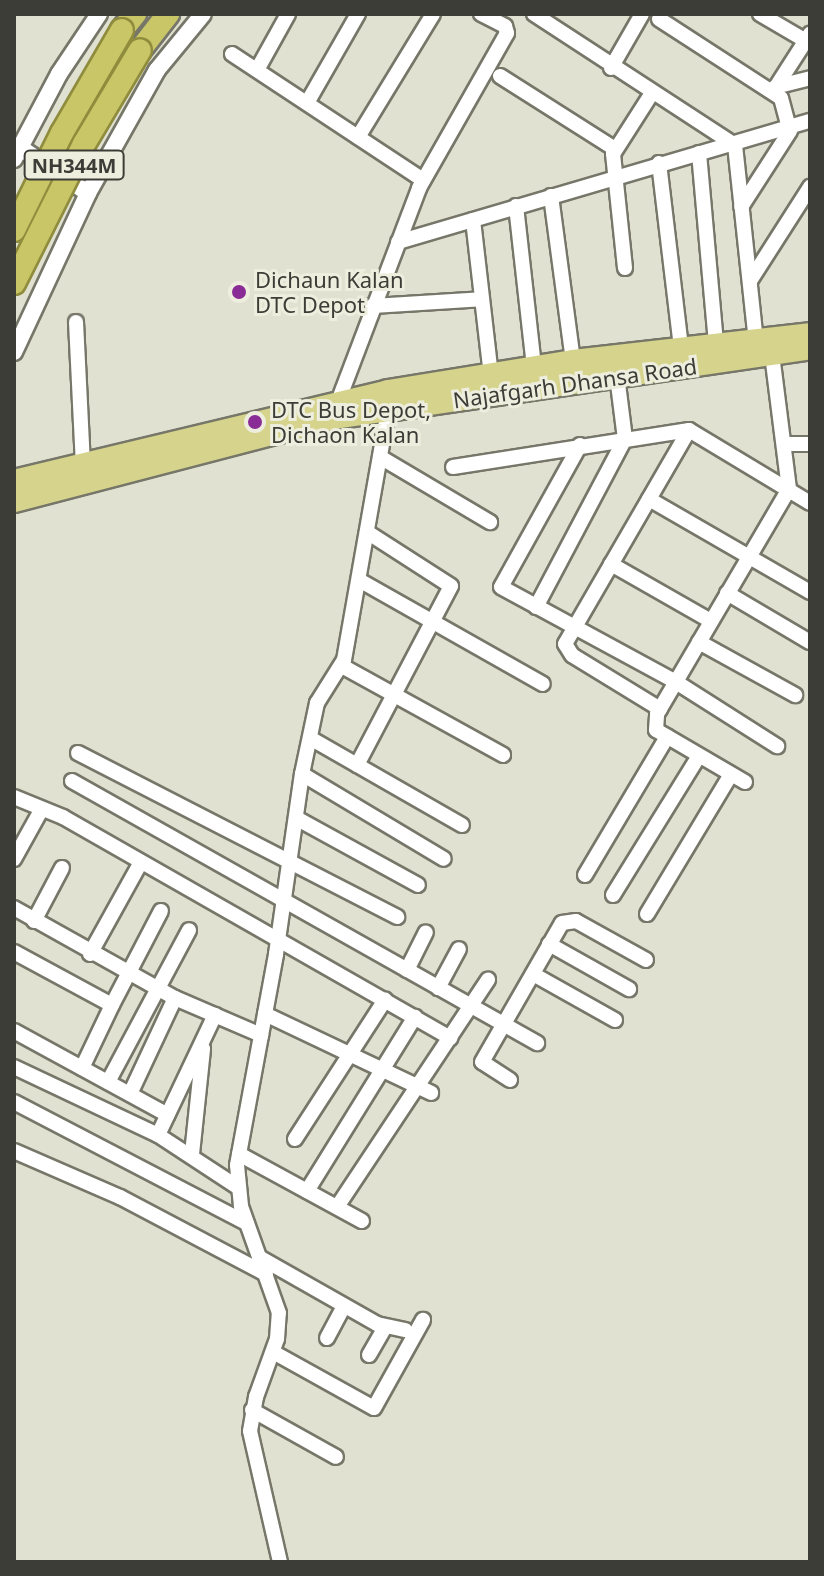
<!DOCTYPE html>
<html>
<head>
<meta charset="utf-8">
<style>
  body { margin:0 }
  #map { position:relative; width:824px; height:1576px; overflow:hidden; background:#e1e1d2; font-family:"Noto Sans",sans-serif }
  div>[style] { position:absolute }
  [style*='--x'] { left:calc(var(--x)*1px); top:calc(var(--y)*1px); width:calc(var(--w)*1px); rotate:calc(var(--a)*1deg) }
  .roads { filter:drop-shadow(2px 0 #767669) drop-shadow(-2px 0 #767669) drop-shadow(0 2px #767669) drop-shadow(0 -2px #767669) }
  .minor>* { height:14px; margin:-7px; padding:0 7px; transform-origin:7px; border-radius:7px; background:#fff }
  .tertiary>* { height:16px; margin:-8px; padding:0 8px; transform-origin:8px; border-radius:8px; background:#fff }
  .primary>* { height:22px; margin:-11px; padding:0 11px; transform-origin:11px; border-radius:11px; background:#d6d48c }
  .trunk>* { height:22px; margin:-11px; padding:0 11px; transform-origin:11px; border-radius:11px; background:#c8c666 }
  .bridges { filter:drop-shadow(2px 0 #8f8c3d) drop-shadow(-2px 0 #8f8c3d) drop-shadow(0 2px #8f8c3d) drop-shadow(0 -2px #8f8c3d) }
  .trunk-bridge>* { height:22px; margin:-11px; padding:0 11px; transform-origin:11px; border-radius:11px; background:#c8c666 }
  .dots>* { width:22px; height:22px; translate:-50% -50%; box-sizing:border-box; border:4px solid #eeeedf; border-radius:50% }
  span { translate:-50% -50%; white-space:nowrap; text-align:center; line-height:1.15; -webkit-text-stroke:6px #eeeedf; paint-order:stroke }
  .shield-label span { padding:2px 6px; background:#eeeedf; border:2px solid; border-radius:6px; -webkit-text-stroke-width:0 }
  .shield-label { font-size:20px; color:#3d3d37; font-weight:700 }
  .poi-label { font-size:22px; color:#3d3d37 }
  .left { translate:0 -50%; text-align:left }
  .street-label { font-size:22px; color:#3d3d37 }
  .frame { position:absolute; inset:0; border:16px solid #3d3d37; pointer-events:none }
</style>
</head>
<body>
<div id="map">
  <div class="roads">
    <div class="minor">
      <i style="--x:534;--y:14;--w:240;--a:33.1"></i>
      <i style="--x:735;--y:145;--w:197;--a:83.9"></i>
      <i style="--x:760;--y:14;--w:53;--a:30.4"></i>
      <i style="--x:659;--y:19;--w:145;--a:32.9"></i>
      <i style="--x:781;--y:98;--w:34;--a:75"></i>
      <i style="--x:790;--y:131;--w:90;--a:122.8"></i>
      <i style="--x:232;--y:54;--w:229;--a:33.4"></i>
      <i style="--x:611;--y:68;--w:62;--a:-60.1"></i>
      <i style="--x:257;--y:70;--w:64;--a:-61"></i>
      <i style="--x:500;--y:76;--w:136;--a:32.4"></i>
      <i style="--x:775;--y:87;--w:36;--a:-14"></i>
      <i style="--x:774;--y:90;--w:67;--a:-57.3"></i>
      <i style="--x:307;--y:103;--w:103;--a:-60.2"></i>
      <i style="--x:358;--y:137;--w:144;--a:-58.6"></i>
      <i style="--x:699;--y:153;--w:192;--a:84.9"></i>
      <i style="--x:659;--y:163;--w:185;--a:83.2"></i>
      <i style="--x:551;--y:196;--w:166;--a:82.4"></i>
      <i style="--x:516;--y:206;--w:162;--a:83.6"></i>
      <i style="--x:473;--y:220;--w:156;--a:83.4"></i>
      <i style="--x:398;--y:242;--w:429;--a:-16.4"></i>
      <i style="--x:625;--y:268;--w:115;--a:-96"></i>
      <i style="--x:613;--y:154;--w:72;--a:-57.4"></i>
      <i style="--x:750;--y:281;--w:112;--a:-57.4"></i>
      <i style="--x:372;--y:306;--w:110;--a:-3.6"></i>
      <i style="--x:76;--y:322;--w:144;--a:87.2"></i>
      <i style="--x:336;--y:407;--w:234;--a:-69.2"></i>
      <i style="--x:419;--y:188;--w:178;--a:-60.4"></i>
      <i style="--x:507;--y:33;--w:7;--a:-106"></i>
      <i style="--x:505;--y:26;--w:27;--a:-153"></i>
      <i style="--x:784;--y:444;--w:26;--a:0"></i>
      <i style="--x:580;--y:445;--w:162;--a:119.1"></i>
      <i style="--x:501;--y:587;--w:199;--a:28.5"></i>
      <i style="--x:676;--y:682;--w:120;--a:32.4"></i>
      <i style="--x:380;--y:457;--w:128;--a:30.6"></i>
      <i style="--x:453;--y:467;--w:239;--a:-8.9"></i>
      <i style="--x:689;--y:430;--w:141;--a:31.1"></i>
      <i style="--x:649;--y:499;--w:186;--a:30"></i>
      <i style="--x:611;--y:564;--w:115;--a:29.7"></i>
      <i style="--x:359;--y:580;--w:211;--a:29.5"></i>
      <i style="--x:727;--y:593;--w:96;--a:30.6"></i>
      <i style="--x:536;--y:607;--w:190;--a:-62.1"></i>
      <i style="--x:625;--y:439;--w:64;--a:-97.2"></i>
      <i style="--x:699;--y:642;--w:110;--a:28.9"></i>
      <i style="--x:342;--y:666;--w:184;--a:28.9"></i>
      <i style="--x:660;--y:709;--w:103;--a:-148.5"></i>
      <i style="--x:572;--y:655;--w:13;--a:-122"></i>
      <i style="--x:565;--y:644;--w:247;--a:-59.9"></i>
      <i style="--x:310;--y:738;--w:175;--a:29.8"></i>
      <i style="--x:78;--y:753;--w:359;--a:27.2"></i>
      <i style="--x:357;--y:765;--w:202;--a:-62.3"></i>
      <i style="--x:451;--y:586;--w:100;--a:-147.3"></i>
      <i style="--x:302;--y:774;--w:165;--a:30.9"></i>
      <i style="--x:72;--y:781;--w:534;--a:29.4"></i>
      <i style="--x:745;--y:782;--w:103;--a:-149.7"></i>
      <i style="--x:656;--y:730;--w:16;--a:-86"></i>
      <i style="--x:657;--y:714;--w:261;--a:-59.6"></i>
      <i style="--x:789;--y:489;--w:143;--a:-97.2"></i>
      <i style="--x:14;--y:797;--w:53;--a:22.2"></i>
      <i style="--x:63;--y:817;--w:446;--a:29.7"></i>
      <i style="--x:296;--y:818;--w:139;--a:28.8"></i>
      <i style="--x:14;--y:859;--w:54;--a:-61"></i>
      <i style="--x:585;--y:875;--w:161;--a:-59.3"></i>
      <i style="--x:613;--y:895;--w:163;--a:-58.3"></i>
      <i style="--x:14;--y:908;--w:184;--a:29.2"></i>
      <i style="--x:175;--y:998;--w:94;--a:23.3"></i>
      <i style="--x:647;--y:914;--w:163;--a:-59"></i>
      <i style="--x:34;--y:921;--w:60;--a:-62.2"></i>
      <i style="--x:549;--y:944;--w:92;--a:29.4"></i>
      <i style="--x:14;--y:952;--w:111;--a:28.4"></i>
      <i style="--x:112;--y:1005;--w:106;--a:-62.5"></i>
      <i style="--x:90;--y:954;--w:105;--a:-61"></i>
      <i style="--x:407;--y:970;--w:42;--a:-63.4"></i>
      <i style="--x:533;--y:974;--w:94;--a:29.3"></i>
      <i style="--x:438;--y:988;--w:44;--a:-61.7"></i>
      <i style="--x:265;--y:1014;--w:184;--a:25.4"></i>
      <i style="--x:14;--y:1031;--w:175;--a:28.6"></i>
      <i style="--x:14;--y:1067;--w:159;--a:25.3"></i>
      <i style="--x:158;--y:1135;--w:97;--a:33.2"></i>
      <i style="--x:82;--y:1068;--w:70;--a:-64.5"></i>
      <i style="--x:510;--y:1080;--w:33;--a:-147"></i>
      <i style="--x:482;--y:1062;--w:160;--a:-60.1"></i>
      <i style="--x:562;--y:923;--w:14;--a:-8"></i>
      <i style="--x:576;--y:921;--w:80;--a:29.1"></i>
      <i style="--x:108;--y:1082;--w:172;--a:-61.9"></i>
      <i style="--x:130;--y:1094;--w:106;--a:-64.9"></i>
      <i style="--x:14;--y:1102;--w:262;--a:27.5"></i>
      <i style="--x:158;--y:1135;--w:133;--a:-64.6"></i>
      <i style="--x:295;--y:1139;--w:166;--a:-57.1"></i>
      <i style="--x:14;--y:1151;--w:116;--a:23.5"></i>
      <i style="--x:120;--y:1197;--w:165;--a:27.8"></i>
      <i style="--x:192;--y:1154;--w:106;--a:-84"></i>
      <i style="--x:239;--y:1154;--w:140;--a:28.6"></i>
      <i style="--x:307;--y:1191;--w:205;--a:-58.2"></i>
      <i style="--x:337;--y:1207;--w:273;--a:-56.4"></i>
      <i style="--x:259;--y:1257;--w:136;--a:29.6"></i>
      <i style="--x:377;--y:1324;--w:29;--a:12"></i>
      <i style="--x:327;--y:1338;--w:36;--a:-62"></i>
      <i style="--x:273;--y:1352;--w:115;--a:29"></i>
      <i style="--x:374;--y:1408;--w:101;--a:-60.9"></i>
      <i style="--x:369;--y:1355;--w:32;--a:-60"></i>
      <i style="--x:252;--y:1410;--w:96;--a:29.2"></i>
      <i style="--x:280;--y:1562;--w:134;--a:-102.9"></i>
      <i style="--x:250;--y:1431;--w:35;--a:-80"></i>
      <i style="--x:256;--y:1397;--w:62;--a:-70.1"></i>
      <i style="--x:277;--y:1339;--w:26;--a:-86"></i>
      <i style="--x:279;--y:1313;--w:114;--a:-109.6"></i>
      <i style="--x:241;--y:1206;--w:41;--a:-95.6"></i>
      <i style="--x:237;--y:1165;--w:215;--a:-79.5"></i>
      <i style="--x:276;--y:954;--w:182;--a:-81.8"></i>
      <i style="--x:302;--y:774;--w:73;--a:-78.1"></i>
      <i style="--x:317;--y:703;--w:51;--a:-57.9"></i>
      <i style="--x:344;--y:660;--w:259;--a:-80"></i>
    </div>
    <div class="tertiary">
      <i style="--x:19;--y:147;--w:83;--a:33.7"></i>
      <i style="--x:14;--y:159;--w:96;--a:-62.1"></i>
      <i style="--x:59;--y:74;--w:72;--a:-56.3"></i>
      <i style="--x:14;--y:352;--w:175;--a:-65"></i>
      <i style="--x:88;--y:193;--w:141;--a:-60.7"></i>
      <i style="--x:157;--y:70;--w:72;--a:-50.6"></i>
    </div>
    <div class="primary">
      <i style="--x:14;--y:481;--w:385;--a:-13.5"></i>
      <i style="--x:388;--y:391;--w:187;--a:-9.2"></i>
      <i style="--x:573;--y:361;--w:238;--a:-6.5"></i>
      <i style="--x:14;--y:501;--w:330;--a:-14.6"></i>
      <i style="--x:333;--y:418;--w:482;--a:-8.3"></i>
    </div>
    <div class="trunk">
      <i style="--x:122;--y:30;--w:21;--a:-51"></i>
      <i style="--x:140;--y:50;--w:46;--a:-52.1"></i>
    </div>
  </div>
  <div class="bridges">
    <div class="trunk-bridge">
      <i style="--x:14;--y:230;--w:108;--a:-63.7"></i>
      <i style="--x:62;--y:133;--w:119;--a:-59.8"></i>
      <i style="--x:14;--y:283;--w:156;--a:-63.3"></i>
      <i style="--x:84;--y:144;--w:109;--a:-59.2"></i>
    </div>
  </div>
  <div class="dots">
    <i style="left:239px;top:292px;background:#8a2c96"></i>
    <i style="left:255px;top:422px;background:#8a2c96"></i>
  </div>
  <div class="shield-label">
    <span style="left:74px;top:165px">NH344M</span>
  </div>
  <div class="poi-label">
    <span class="left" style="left:255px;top:292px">Dichaun Kalan<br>DTC Depot</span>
    <span class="left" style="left:271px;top:422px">DTC Bus Depot,<br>Dichaon Kalan</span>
  </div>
  <div class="street-label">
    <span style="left:575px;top:383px;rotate:-8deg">Najafgarh Dhansa Road</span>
  </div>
  <div class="frame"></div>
</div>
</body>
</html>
